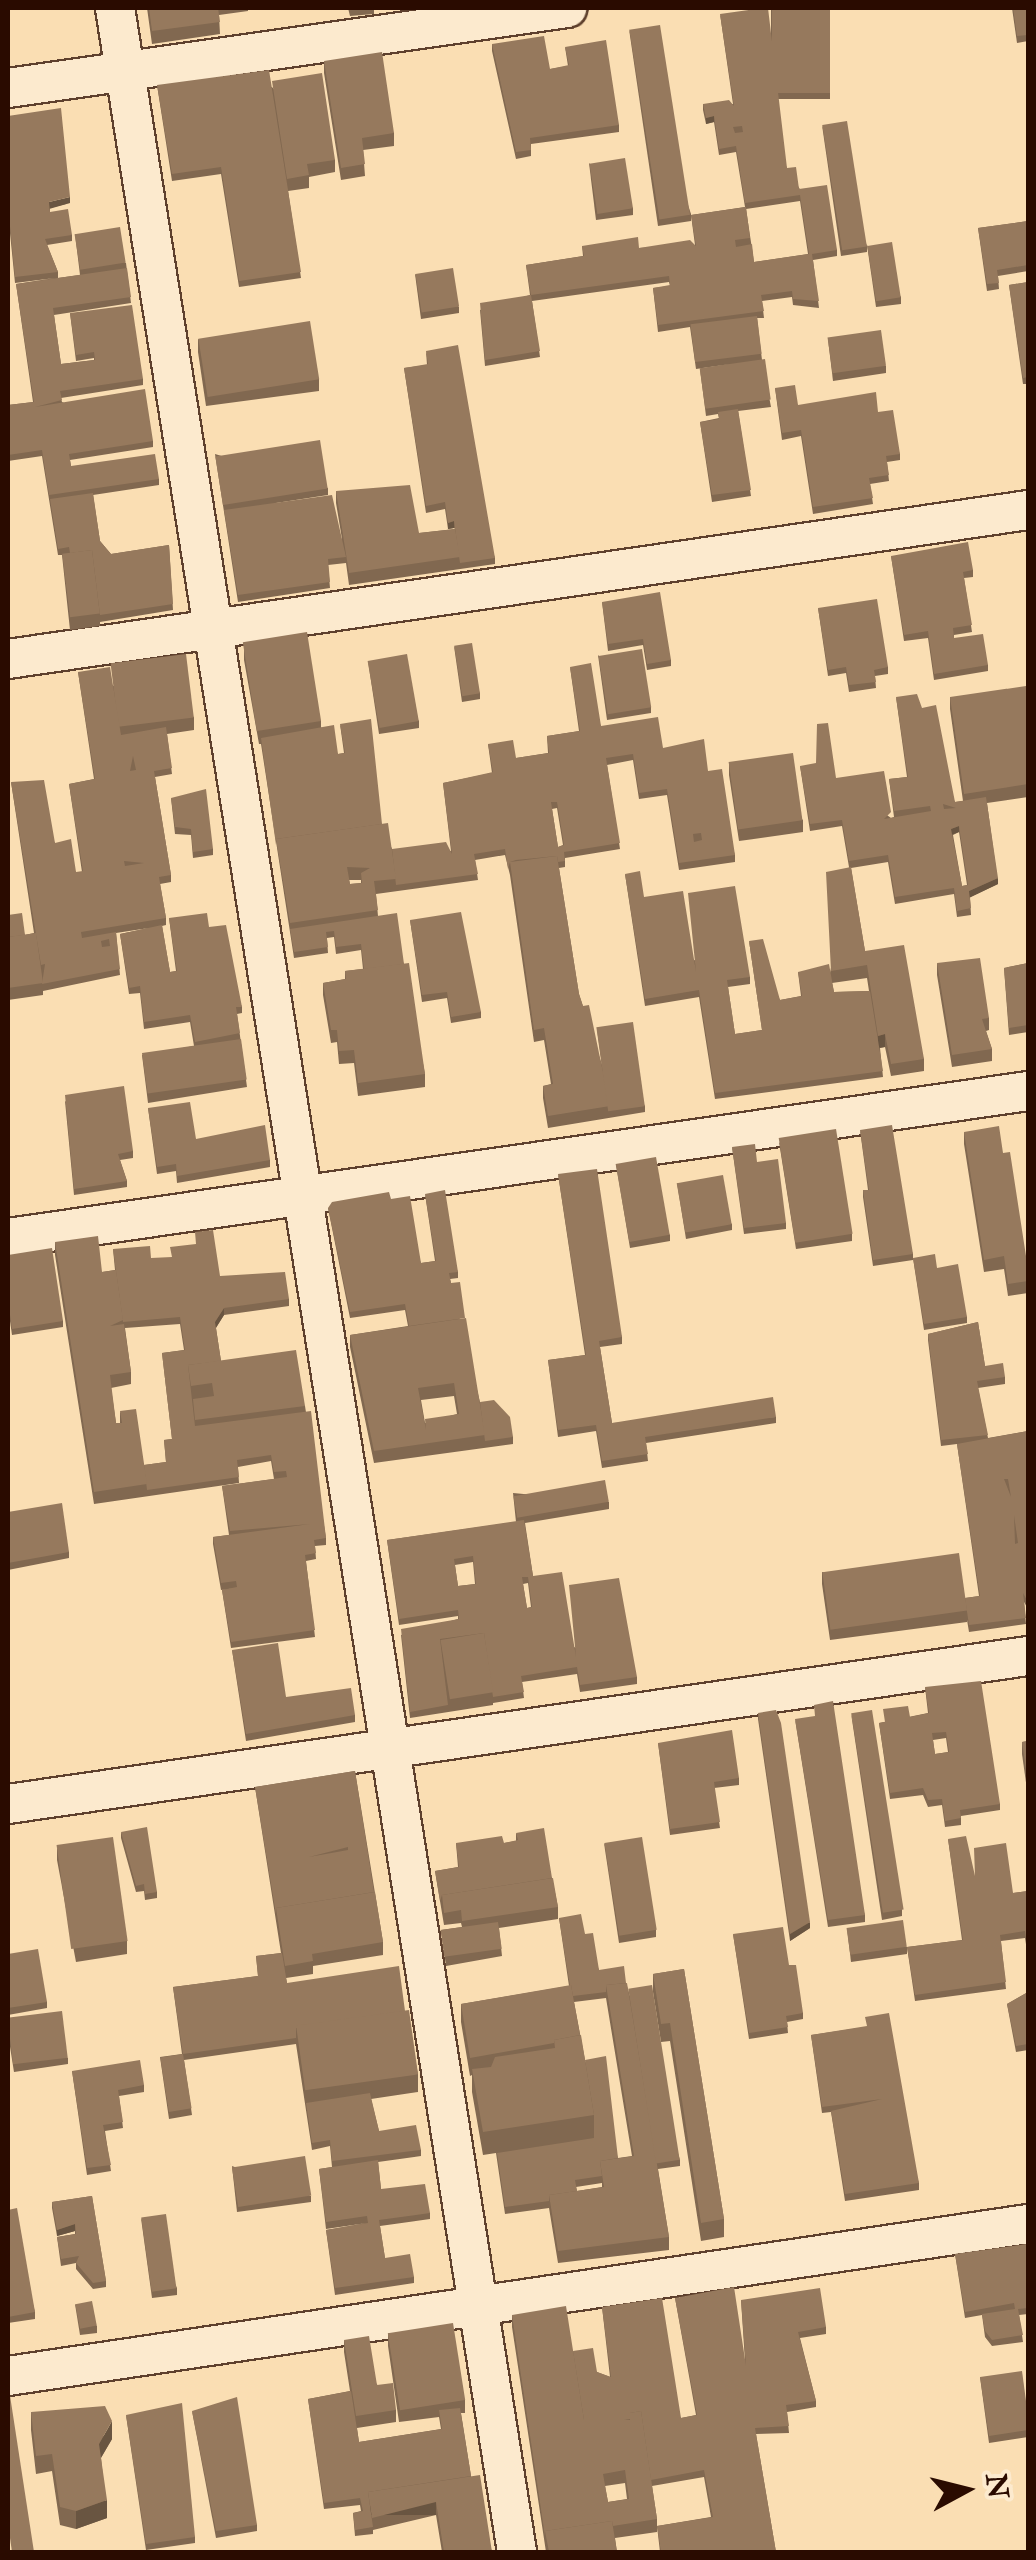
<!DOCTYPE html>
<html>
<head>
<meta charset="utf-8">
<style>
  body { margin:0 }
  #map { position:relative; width:1036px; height:2560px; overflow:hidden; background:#fadeb3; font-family:"IM FELL Double Pica",serif }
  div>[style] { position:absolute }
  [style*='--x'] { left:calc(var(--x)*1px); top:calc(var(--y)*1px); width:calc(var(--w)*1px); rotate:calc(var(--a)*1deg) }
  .roads { filter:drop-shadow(2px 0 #5e402d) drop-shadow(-2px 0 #5e402d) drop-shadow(0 2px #5e402d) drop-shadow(0 -2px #5e402d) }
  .minor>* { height:38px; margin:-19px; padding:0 19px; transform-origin:19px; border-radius:19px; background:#fceace }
  .wall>* { inset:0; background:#816850; transform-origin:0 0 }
  .shaded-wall>* { inset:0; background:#695541; transform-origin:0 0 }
  .building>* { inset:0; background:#96795d; transform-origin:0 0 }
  span { translate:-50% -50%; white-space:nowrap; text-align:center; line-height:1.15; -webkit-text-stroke:8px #fceace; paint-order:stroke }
  .frame { position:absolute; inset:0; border:10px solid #2a0b00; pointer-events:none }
  .north { position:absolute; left:916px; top:2440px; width:100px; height:100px; -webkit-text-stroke:8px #fceace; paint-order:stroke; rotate:83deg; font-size:28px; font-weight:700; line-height:40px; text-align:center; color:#2a0b00 }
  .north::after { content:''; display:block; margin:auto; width:35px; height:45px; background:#2a0b00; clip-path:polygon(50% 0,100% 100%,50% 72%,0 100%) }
</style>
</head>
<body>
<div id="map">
  <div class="roads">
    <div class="minor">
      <i style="--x:115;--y:8;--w:2576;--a:81.02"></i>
      <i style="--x:8;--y:88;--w:565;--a:-8.14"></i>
      <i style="--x:8;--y:659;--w:1031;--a:-8.31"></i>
      <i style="--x:8;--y:1238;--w:1031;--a:-8.2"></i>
      <i style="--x:8;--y:1804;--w:1031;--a:-8.26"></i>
      <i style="--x:8;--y:2376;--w:1031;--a:-8.48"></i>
    </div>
  </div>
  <div class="wall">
    <i style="clip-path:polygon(147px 8px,248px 8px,248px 11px,219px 15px,220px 34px,152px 44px)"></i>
    <i style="clip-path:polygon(348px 8px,374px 8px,374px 14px,350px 16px)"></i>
    <i style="left:771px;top:8px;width:59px;height:91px"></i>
    <i style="clip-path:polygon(1012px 8px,1028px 8px,1028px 41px,1017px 43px)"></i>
    <i style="clip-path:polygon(evenodd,720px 14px,787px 168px,837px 250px,837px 256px,813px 260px,819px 308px,793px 305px,792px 297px,762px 301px,764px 318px,757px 318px,762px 360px,771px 407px,738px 411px,751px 496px,712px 502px,700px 422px,719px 418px,718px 414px,706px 416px,700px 369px,731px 364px,696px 369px,690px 327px,658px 332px,653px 288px,670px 286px,669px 282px,532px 301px,540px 357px,485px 366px,480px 310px,530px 295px,526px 265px,583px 256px,582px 246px,639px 248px,695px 245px,691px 215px,745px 207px,736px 152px,719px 155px,714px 122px,706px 124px,703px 110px,703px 104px,733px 104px,720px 14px,800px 201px,808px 254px,754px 262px,746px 209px,800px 201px)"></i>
    <i style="clip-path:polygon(629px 29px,691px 214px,691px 221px,658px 226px)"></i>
    <i style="clip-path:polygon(492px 44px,550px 69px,568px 66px,565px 47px,619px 125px,619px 132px,531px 144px,531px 156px,516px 159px,492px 51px)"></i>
    <i style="clip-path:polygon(324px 61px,394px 133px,394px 146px,363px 150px,365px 176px,341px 180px,324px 73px)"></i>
    <i style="clip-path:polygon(157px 85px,272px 87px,335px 160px,335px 172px,309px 177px,309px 188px,288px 191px,301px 278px,239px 287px,221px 174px,172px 181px)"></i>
    <i style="clip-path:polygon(822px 125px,867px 246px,867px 252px,841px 256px)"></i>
    <i style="clip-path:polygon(589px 163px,633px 208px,633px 215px,596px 220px)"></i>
    <i style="clip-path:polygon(70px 203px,50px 208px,50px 212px,72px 235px,72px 241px,47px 245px,58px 272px,58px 278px,80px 275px,75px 234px,126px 263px,131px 303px,54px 315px,61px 364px,94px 360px,94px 358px,76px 361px,70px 313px,143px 379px,143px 385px,61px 398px,62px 402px,153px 441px,153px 447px,70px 460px,71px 466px,159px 479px,159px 485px,93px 495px,100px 541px,111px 554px,169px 545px,173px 610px,100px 622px,100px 626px,70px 630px,62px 555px,58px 555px,42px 456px,8px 461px,8px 405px,33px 402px,16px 284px,55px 278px,15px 283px,8px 213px)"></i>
    <i style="clip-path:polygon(1028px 221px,1028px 271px,998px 276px,999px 289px,987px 291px,978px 228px)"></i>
    <i style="clip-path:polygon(867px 245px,901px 297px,901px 304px,876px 307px)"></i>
    <i style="clip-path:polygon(415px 274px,459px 307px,459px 313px,421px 319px)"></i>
    <i style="clip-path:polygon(1028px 282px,1028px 384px,1023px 384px,1009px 285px)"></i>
    <i style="clip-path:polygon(198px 339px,319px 379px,319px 391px,206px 406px,198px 352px)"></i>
    <i style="clip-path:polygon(828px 339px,886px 366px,886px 373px,833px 381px)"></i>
    <i style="clip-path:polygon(426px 351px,495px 558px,495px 564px,349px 585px,346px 563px,328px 565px,330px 588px,238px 602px,215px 454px,328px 488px,328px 495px,276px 503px,342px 539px,336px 503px,336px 491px,419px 533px,455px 529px,454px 528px,448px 529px,445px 509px,426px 513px,404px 368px,427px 365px)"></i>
    <i style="clip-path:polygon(775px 388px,798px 405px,878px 412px,900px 454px,900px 460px,887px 462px,889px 481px,870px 484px,873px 504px,813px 514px,801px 436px,782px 440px)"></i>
    <i style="clip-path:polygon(891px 556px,973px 570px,973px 577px,964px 578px,972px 632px,954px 635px,954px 638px,988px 665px,988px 671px,934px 680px,928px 638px,904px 641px)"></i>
    <i style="clip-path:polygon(602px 602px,671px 660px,671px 666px,647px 670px,643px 645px,608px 651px)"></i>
    <i style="clip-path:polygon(818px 608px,888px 667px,888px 674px,875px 676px,876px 688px,849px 692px,846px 673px,828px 676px)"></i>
    <i style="clip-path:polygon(454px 646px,480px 693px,480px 699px,462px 702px)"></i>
    <i style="clip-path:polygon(evenodd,244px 647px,321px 721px,321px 727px,338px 754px,344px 753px,340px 724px,392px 849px,451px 851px,443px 783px,492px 773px,488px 744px,516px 758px,548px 753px,547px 736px,579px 731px,570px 667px,601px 726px,663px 748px,708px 771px,735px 855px,735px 862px,679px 870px,667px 795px,639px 799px,633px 760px,607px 765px,620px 849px,565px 858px,565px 867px,559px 868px,579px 994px,602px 1065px,597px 1029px,645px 1106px,645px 1112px,548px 1128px,543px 1098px,543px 1086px,551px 1084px,544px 1040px,534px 1042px,510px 875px,505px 855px,475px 860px,478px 880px,376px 894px,378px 916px,404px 964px,425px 1074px,425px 1087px,358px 1096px,354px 1063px,339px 1064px,337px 1042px,331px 1043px,323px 995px,323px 983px,345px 979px,345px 971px,363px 969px,361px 950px,336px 954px,334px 937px,327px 938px,328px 953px,294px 958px,261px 744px,259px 744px,244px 660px,244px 647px,557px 808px,563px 845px,558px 847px,552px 809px,557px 808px,244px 647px,349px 880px,361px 880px,361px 883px,350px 884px,349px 880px)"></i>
    <i style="clip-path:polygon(598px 655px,651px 707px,651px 713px,607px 720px)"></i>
    <i style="clip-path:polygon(368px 661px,419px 721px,419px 728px,379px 734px)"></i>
    <i style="clip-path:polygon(78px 672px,194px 717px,194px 730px,167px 734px,172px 774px,155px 777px,171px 875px,171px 882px,160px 884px,166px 918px,166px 925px,162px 926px,170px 972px,176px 971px,169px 918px,209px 927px,242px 1007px,242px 1013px,237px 1014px,247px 1087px,148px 1103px,142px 1055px,194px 1046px,190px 1022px,144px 1029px,140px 993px,129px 994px,120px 934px,149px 928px,116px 933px,120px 975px,43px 991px,43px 995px,8px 1000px,8px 915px,25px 935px,34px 933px,11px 782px,76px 872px,82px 872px,69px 784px,94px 779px)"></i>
    <i style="clip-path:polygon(evenodd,896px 697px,955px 802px,963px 801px,950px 709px,950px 697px,1028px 708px,1028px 797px,987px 803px,998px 884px,970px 897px,971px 915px,957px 917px,954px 894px,895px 904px,888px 862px,851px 868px,865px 951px,924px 1059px,924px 1071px,891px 1076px,885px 1047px,880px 1048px,883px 1077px,715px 1099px,699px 997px,645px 1006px,625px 874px,694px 960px,750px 977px,750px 984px,728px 987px,735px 1034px,762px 1030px,749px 941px,780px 1000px,801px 996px,798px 972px,830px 973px,849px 867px,842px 826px,810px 831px,800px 766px,836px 778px,891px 818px,894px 817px,889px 779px,907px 777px,896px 697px,959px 832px,967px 885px,962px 886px,953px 835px,959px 832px,896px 697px,867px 978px,869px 991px,834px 992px,832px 983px,867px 978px)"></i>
    <i style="clip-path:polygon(729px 763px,803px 820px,803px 832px,739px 841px,729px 775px)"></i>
    <i style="clip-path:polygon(171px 798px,213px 849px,213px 855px,193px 858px,191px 835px,175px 834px)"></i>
    <i style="clip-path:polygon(410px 920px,481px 1012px,481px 1018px,451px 1023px,447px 998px,422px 1002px)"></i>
    <i style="clip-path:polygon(937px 963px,989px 1018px,989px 1030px,986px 1031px,992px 1049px,992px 1061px,952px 1067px,937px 975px)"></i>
    <i style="clip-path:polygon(1028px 963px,1028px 1032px,1009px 1035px,1004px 968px)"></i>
    <i style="clip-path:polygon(65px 1101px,133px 1151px,133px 1158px,120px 1160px,127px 1181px,127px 1187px,74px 1195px)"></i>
    <i style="clip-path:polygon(148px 1108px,196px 1139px,270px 1160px,270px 1167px,177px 1183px,176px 1171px,157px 1174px)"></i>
    <i style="clip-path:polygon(860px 1130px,913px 1254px,913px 1260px,873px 1266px,863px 1197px,863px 1190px,868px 1190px)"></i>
    <i style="clip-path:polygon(964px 1132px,1003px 1153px,1028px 1269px,1028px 1293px,1008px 1296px,1004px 1269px,984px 1272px,964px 1144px)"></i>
    <i style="clip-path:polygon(779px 1142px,852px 1234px,852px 1241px,796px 1249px)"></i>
    <i style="clip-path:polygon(732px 1147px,786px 1223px,786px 1229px,744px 1234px)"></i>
    <i style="clip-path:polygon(616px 1164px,670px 1235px,670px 1241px,630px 1248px)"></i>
    <i style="clip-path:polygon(558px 1174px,622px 1337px,622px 1344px,600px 1347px,612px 1423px,776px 1417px,776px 1423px,646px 1443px,648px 1461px,602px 1468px,596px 1431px,558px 1437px,548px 1360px,585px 1355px)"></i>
    <i style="clip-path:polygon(677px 1183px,732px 1224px,732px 1230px,686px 1239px)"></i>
    <i style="clip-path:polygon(evenodd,425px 1194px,458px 1272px,458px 1278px,450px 1279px,480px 1402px,513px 1437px,513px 1444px,374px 1463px,350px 1347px,350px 1335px,408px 1326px,405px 1310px,350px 1318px,328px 1208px,391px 1199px,421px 1263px,435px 1261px,425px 1194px,454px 1396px,457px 1414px,425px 1423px,421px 1400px,454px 1396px)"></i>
    <i style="clip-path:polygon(evenodd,55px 1242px,102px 1272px,115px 1270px,113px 1249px,220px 1276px,289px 1299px,289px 1306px,224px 1315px,216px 1328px,221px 1361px,305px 1406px,326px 1538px,326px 1545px,315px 1546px,316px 1559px,306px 1561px,315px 1637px,231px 1648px,222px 1590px,236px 1588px,221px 1590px,213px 1544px,213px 1537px,229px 1535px,222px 1486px,274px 1479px,271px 1461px,238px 1467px,239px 1483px,94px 1504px,55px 1255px,55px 1242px,180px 1324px,184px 1350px,162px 1353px,172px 1439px,164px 1440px,166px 1462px,144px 1465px,120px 1411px,120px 1423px,116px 1423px,111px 1388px,131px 1384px,131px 1372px,125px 1328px,180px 1324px)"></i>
    <i style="clip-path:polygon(8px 1255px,63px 1321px,63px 1327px,12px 1335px,8px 1307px)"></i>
    <i style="clip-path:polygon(913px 1258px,937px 1268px,967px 1317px,967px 1323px,924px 1330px)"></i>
    <i style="clip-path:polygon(978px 1322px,985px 1366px,1005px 1377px,1005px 1384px,978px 1388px,988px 1438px,1028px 1431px,1028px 1609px,1024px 1602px,1026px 1624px,969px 1632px,967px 1620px,967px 1622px,830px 1640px,822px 1584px,822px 1572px,965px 1598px,979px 1596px,957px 1444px,941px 1446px,928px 1340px,928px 1334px)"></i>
    <i style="clip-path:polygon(evenodd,513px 1493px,609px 1502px,609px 1509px,525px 1523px,533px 1576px,574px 1647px,637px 1677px,637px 1684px,580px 1692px,577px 1674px,522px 1682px,524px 1698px,493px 1703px,493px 1705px,410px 1718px,401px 1635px,458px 1619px,458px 1616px,399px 1625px,387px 1540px,516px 1522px,513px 1493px,473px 1562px,475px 1584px,458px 1586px,455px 1565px,473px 1562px,513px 1493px,528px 1583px,531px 1607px,527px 1608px,523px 1584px,528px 1583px)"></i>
    <i style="clip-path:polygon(8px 1512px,69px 1552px,69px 1558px,8px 1570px)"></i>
    <i style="clip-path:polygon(232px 1650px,286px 1697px,355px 1715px,355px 1722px,246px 1741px)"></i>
    <i style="clip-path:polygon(evenodd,925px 1687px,1000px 1804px,1000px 1810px,961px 1816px,961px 1825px,945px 1827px,942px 1805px,928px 1807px,923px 1795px,890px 1799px,879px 1723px,928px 1713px,925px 1687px,946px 1738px,948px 1752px,935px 1754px,933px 1740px,946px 1738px)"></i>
    <i style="clip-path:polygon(758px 1713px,810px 1928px,790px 1941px,758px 1719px)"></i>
    <i style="clip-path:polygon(851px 1713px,902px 1910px,902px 1916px,882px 1920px)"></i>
    <i style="clip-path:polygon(795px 1719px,865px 1915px,865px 1922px,828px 1927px)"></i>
    <i style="clip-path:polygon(1028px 1741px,1028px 1797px,1022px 1754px,1022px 1742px)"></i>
    <i style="clip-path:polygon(658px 1743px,739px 1778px,739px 1785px,714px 1788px,720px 1828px,670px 1835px)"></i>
    <i style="clip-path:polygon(355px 1771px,383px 1942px,383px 1955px,313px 1966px,313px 1974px,286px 1978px,287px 1983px,405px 2011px,418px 2074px,418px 2092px,371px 2099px,379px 2131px,421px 2150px,421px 2156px,378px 2162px,381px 2189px,430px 2213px,430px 2219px,380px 2226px,385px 2258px,414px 2277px,414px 2283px,335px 2295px,326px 2230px,367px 2223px,326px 2229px,319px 2169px,332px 2167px,330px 2146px,312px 2150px,296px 2044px,184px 2060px,192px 2115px,169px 2119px,160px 2057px,182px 2054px,173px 1987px,258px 1976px,256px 1956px,281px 1953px,255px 1787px)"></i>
    <i style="clip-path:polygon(121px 1832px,157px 1892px,157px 1898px,145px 1900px,144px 1891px,136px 1892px,121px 1838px)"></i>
    <i style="clip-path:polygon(516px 1833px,552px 1878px,558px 1907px,558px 1919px,499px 1928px,502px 1956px,446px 1966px,441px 1930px,462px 1927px,461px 1923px,444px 1925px,435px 1871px,458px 1867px,456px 1843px,504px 1843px,516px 1841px)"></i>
    <i style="clip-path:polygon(948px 1839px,974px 1876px,1013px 1893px,1028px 1891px,1028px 1957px,1025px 1938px,1001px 1941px,1006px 1989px,915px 2001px,907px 1947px,962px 1940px)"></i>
    <i style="clip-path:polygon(604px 1843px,656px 1930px,656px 1937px,619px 1943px)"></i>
    <i style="clip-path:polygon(57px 1848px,127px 1941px,127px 1954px,76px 1962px,57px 1860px)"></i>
    <i style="clip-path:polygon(evenodd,559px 1918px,585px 1934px,599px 1970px,626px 1983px,680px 2160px,680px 2166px,658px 2169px,669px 2237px,669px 2250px,558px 2263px,549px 2208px,505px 2214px,496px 2153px,483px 2155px,472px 2092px,472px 2075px,470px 2076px,461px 2022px,461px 2004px,569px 1986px,559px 1918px,606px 1998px,632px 2156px,618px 2158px,585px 2060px,574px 2002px,606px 1998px,559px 1918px,602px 2183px,602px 2187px,577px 2191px,576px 2187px,602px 2183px)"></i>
    <i style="clip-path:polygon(847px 1928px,907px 1947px,907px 1954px,851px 1962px)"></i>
    <i style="clip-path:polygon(733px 1934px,803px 2013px,803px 2019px,787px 2022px,788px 2033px,749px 2039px)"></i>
    <i style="clip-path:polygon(8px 1954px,47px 2002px,47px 2008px,8px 2015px)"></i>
    <i style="clip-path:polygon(684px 1969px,724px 2219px,724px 2237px,701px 2241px,670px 2041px,661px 2042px,653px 1992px,653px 1974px)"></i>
    <i style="clip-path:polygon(1028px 1992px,1028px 2050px,1016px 2052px,1007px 2004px)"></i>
    <i style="clip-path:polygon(8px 2019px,68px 2058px,68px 2064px,14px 2072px,8px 2034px)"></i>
    <i style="clip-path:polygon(866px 2027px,919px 2183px,919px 2190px,845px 2201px,831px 2112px,822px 2113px,811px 2035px)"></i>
    <i style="clip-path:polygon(72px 2071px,144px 2085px,144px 2092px,119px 2096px,123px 2128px,105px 2131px,111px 2171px,87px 2175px)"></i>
    <i style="clip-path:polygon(232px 2166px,311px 2196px,311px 2202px,237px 2212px)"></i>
    <i style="clip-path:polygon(92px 2196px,106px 2281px,106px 2287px,93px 2289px,76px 2269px,76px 2263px,61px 2266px,57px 2237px,75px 2234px,75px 2231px,57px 2236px,52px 2208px,52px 2202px)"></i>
    <i style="clip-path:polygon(8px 2210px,35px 2312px,35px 2319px,8px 2323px)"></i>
    <i style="clip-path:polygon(141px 2218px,177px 2288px,177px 2295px,152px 2298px)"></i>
    <i style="clip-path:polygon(1028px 2244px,1028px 2314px,1019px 2315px,1023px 2342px,992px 2346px,985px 2337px,982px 2315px,965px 2318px,955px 2254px)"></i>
    <i style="clip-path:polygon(evenodd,675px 2298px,745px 2361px,741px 2300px,826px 2327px,826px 2334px,800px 2338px,816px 2401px,816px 2407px,787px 2412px,789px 2433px,756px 2434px,776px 2552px,660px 2552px,657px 2526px,711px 2517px,704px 2477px,652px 2486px,657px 2519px,657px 2532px,615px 2538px,617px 2552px,546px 2552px,512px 2327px,512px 2315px,573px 2351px,597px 2372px,610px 2377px,602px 2307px,681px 2418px,696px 2415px,675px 2298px,625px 2483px,627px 2499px,608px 2502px,605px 2486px,625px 2483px)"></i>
    <i style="clip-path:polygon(75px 2304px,97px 2326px,97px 2333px,80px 2335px)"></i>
    <i style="clip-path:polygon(388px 2333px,465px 2400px,465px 2413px,461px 2413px,471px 2476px,492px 2552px,442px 2552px,436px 2515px,373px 2530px,373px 2534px,355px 2536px,353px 2513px,361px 2511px,360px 2505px,324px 2509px,308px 2399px,350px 2391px,344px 2352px,344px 2340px,396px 2410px,396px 2422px,357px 2428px,359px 2442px,441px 2429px,439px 2417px,399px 2422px,388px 2346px)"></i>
    <i style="clip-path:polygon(980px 2377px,1028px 2416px,1028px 2437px,989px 2443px)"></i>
    <i style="clip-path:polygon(192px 2411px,257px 2525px,257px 2531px,216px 2538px)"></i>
    <i style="clip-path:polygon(31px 2412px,112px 2439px,101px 2458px,107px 2518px,76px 2529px,60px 2525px,52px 2471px,36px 2474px,31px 2430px)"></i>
    <i style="clip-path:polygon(126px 2415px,195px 2537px,195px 2543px,146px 2550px)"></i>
  </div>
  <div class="shaded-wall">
    <i style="clip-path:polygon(714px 116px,714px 122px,706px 124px,706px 118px)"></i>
    <i style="clip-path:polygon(70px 197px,70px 203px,49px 209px,49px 202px)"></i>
    <i style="clip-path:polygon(454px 521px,454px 528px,448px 529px,448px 523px)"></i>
    <i style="clip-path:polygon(959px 826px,959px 832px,951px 835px,951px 829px)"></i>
    <i style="clip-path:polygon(998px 878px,998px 884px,969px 898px,969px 891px)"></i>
    <i style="clip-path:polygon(885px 1034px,885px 1047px,878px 1048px,878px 1036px)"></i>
    <i style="clip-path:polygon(224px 1308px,224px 1315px,215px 1329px,215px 1322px)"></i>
    <i style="clip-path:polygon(810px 1922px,810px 1928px,790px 1941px,790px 1934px)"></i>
    <i style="clip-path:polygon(75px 2224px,75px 2231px,57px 2236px,57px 2230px)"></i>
    <i style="clip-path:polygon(112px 2421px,112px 2439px,99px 2461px,99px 2444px)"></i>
    <i style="clip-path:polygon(107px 2500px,107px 2518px,76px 2529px,76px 2511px)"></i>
    <i style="left:436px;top:2502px;width:13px;height:66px;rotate:90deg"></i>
  </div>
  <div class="building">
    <i style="clip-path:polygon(149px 8px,218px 8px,220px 22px,152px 31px)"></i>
    <i style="clip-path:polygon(evenodd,763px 8px,768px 8px,787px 168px,796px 167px,799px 189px,827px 185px,837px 250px,812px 254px,819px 301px,793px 299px,792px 291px,761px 295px,764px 311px,658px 325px,653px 288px,670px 285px,669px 276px,531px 295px,540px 351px,485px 360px,480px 303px,531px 295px,526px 265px,584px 256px,582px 246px,638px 237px,639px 248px,690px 240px,696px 246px,691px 215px,746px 207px,750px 238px,735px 240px,736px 247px,752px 244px,754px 262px,809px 254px,800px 195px,745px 203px,736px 146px,719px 149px,714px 116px,706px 118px,703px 104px,729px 100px,734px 106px,720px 14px,763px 8px,742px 126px,743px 132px,735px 133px,733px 127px,742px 126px)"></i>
    <i style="left:772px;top:8px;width:58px;height:85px"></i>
    <i style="clip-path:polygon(1013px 8px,1028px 8px,1028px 35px,1017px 36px)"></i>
    <i style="left:660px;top:25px;width:192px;height:31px;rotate:81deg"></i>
    <i style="clip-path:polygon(544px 36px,550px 69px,569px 65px,565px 47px,606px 40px,619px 125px,530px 138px,531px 150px,516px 152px,492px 44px)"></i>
    <i style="clip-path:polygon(382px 52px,394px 133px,362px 138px,365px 164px,341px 168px,324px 61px)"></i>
    <i style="clip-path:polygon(269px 70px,301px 272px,239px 281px,221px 167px,172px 174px,157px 85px)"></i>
    <i style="clip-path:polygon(322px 73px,335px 160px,307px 164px,309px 175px,287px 179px,272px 81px)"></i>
    <i style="clip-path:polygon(61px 108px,70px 197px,49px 202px,50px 212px,68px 209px,72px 235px,45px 239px,58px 272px,15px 277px,8px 206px,8px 116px)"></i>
    <i style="left:847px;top:121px;width:127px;height:25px;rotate:81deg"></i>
    <i style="left:625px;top:158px;width:51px;height:36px;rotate:81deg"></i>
    <i style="clip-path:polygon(1028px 221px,1028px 265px,997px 270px,999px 283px,987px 284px,978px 228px)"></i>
    <i style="left:120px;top:227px;width:36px;height:46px;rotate:81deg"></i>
    <i style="left:892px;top:242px;width:56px;height:25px;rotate:81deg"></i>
    <i style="clip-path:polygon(127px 268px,131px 297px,53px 308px,61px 364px,95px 360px,94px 352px,76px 355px,70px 313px,132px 305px,143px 379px,60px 391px,62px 400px,35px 407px,145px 389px,153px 441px,69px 454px,71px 466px,155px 454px,159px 479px,49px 495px,42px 450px,8px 455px,8px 405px,34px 402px,16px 284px)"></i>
    <i style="left:453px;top:268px;width:39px;height:38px;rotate:81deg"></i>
    <i style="clip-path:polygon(1028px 282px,1028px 377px,1023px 378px,1009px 285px)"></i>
    <i style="left:757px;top:316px;width:38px;height:67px;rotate:83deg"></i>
    <i style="left:310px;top:321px;width:59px;height:113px;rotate:81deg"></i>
    <i style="left:881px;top:330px;width:36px;height:54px;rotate:82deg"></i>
    <i style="clip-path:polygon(458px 345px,495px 558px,460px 563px,454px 521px,448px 523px,445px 502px,426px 506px,404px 368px,428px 364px,426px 351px)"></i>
    <i style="left:765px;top:359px;width:41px;height:66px;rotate:82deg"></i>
    <i style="clip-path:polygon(795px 385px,798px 405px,876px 392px,878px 412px,893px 410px,900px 454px,886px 456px,889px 475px,869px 478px,873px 498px,813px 507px,801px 430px,782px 433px,775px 388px)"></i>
    <i style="clip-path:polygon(738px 409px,751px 490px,712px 495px,700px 422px,719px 419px,718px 412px)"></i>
    <i style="left:320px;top:440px;width:49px;height:106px;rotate:81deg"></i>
    <i style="clip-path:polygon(410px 485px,419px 533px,455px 529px,460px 557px,349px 573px,336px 491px)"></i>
    <i style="clip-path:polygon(93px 493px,100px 541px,111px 554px,169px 545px,173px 604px,100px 615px,92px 550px,70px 553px,69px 547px,58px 549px,50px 499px)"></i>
    <i style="clip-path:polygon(332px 495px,346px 557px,328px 559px,330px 582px,238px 595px,224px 510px)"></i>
    <i style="clip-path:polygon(968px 542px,973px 570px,963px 572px,972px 625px,953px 628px,954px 638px,983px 634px,988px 665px,934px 674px,928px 631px,904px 635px,891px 556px)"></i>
    <i style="left:92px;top:550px;width:64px;height:30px;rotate:83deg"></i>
    <i style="clip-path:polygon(660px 592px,671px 660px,647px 664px,643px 639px,608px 644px,602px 602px)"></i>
    <i style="clip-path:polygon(877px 599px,888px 667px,874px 670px,876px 682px,849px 685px,846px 667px,828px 670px,818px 608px)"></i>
    <i style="left:307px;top:632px;width:90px;height:65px;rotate:81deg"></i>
    <i style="left:472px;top:643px;width:51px;height:18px;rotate:81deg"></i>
    <i style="left:642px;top:649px;width:59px;height:44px;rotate:81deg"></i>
    <i style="left:186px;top:654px;width:64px;height:76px;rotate:83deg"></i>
    <i style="left:407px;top:654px;width:68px;height:40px;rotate:80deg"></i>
    <i style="clip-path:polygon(evenodd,591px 663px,601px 726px,658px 717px,663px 748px,704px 739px,708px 771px,722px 769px,735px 855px,679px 863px,667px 789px,639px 793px,633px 754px,606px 758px,620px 843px,564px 852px,565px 861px,558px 862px,557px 856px,516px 860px,510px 862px,508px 869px,505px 849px,474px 854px,478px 874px,396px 885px,392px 849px,446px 842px,452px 854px,443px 783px,493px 772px,488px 744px,513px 740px,516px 758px,549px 753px,547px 736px,580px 731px,570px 667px,591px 663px,551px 802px,557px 802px,564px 845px,558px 847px,551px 802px,591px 663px,701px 833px,702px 840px,694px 842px,693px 834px,701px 833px)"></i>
    <i style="clip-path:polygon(evenodd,110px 667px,121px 735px,166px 727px,172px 768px,154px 771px,171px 875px,159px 877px,166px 918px,81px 932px,82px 938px,116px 932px,120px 969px,42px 984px,45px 964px,41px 965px,11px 782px,44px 780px,55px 843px,71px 839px,76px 872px,83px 871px,69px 784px,95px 779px,78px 672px,110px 667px,133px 756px,136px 770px,130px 771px,133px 756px,110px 667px,124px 861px,144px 863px,125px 866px,124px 861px,110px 667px,109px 939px,110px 946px,102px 947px,101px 941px,109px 939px)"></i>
    <i style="clip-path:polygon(1026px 686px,1028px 708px,1028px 784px,964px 794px,950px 697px)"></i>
    <i style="clip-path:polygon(evenodd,917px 694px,922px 708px,936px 705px,955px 802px,986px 797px,998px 878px,969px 891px,971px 908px,957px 911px,954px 888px,895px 897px,888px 855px,849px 861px,842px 820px,810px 824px,800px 766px,816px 763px,817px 724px,828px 723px,836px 778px,884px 771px,891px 812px,884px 819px,931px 811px,930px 806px,894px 811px,889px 779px,908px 777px,896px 697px,917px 694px,943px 804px,956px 808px,944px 809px,943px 804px,917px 694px,959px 826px,968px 885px,962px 886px,951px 829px,959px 826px)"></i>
    <i style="clip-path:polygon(371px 719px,382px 824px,276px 839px,276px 845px,261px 738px,334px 725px,338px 754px,345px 753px,340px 724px)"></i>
    <i style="left:793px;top:753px;width:68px;height:65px;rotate:82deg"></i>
    <i style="clip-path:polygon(206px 789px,213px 849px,193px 852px,191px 829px,175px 827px,171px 798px)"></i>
    <i style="clip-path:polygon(evenodd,388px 823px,396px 879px,374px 881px,378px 910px,290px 923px,276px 839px,388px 823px,347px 867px,370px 868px,361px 873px,362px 883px,350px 884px,347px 867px)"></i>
    <i style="clip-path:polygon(557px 856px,579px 994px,583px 1006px,589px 1005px,610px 1106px,548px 1116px,543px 1086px,553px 1084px,544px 1028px,534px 1030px,510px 862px)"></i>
    <i style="clip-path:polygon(851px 867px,865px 951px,904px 945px,924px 1059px,891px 1064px,885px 1034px,878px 1036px,867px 965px,831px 971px,826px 872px)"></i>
    <i style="clip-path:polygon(640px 871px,644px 897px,683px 891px,696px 972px,688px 893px,735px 886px,750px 977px,727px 980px,735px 1034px,762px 1030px,749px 941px,763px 939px,780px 1000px,802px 996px,798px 972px,829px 964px,834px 992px,870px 991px,883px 1071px,715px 1093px,699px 990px,645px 999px,625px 874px)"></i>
    <i style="clip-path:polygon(461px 912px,481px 1012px,451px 1017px,447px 992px,422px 995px,410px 920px)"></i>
    <i style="clip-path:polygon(22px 913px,25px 935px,8px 937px,8px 915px)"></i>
    <i style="clip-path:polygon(207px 913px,209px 927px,226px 925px,242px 1007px,236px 1007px,240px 1033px,195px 1042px,190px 1015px,144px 1022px,140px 986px,129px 988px,120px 934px,162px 925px,170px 972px,177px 971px,169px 918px)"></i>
    <i style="clip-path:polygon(397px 913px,404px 964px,364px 969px,361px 944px,336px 947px,334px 931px,326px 932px,328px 947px,294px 952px,290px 929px)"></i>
    <i style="clip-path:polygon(36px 933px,43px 983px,8px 988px,8px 937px)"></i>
    <i style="clip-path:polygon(980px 958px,989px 1018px,982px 1019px,992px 1049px,952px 1055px,937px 963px)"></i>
    <i style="clip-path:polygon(409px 963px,425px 1074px,358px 1083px,354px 1050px,339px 1051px,337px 1030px,331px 1030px,323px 983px,346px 979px,345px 971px)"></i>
    <i style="clip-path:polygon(1028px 963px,1028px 1025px,1009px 1028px,1004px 968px)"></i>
    <i style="left:633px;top:1022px;width:85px;height:37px;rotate:82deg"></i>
    <i style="left:241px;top:1039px;width:41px;height:100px;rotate:82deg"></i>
    <i style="clip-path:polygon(124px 1086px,133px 1151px,118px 1154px,127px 1181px,74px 1189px,65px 1095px)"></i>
    <i style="clip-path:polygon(190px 1102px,196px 1139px,265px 1125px,270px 1160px,177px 1176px,176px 1164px,157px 1167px,148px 1108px)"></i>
    <i style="clip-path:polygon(892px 1125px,913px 1254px,873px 1260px,863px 1190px,869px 1190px,860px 1130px)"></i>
    <i style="clip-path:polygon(999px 1126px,1003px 1153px,1010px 1152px,1028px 1269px,1028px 1281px,1008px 1284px,1004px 1256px,984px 1260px,964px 1132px)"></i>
    <i style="left:836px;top:1129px;width:106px;height:58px;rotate:81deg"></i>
    <i style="clip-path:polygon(755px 1144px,757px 1162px,778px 1159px,786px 1223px,744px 1228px,732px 1147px)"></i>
    <i style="left:656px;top:1157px;width:79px;height:41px;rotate:80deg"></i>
    <i style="clip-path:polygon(597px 1169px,622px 1337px,599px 1341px,612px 1423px,773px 1397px,776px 1417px,645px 1437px,648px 1454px,602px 1461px,596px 1425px,558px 1430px,548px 1360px,586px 1355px,558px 1174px)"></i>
    <i style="left:723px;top:1175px;width:50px;height:47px;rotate:80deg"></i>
    <i style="clip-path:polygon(445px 1190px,458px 1272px,449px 1273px,451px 1283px,460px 1282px,465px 1318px,409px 1326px,405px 1304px,350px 1312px,328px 1208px,332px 1202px,389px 1192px,391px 1199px,410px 1196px,421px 1263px,436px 1261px,425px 1194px)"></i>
    <i style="clip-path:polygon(213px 1230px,220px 1276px,285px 1272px,289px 1299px,224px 1308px,215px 1322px,221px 1361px,188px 1365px,195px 1426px,311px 1411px,326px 1538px,314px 1540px,316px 1553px,305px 1555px,315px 1630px,231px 1642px,222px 1590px,237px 1587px,236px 1581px,221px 1583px,213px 1537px,310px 1524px,230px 1531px,222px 1486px,287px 1477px,286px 1471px,274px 1472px,271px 1455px,237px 1460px,239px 1477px,147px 1490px,144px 1465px,166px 1462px,164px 1440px,172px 1439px,162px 1353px,185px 1350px,180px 1317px,123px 1322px,113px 1249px,150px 1246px,151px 1258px,172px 1257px,170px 1247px,196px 1244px,195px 1232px)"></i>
    <i style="clip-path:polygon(98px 1236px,102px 1272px,116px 1270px,123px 1320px,110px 1326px,124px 1324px,131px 1372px,110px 1375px,116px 1423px,122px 1423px,120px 1411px,136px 1409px,147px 1484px,94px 1492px,55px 1242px)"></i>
    <i style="clip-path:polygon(52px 1248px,63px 1321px,12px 1329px,8px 1301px,8px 1255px)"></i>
    <i style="clip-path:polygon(935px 1254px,937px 1268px,958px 1264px,967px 1317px,924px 1324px,913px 1258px)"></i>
    <i style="clip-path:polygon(evenodd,466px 1318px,485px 1435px,374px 1451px,350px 1335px,466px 1318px,454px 1383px,459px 1414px,425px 1419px,426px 1430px,418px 1388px,454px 1383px)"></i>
    <i style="clip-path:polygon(978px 1322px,985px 1366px,1003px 1363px,1005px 1377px,977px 1381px,988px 1435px,941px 1440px,928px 1334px)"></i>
    <i style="clip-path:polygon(296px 1350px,305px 1406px,195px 1420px,193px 1399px,214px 1396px,212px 1383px,191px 1386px,188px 1365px)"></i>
    <i style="clip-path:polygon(494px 1400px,510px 1417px,513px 1437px,485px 1441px,480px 1402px)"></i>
    <i style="clip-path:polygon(evenodd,1028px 1431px,1028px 1602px,1023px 1593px,1026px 1618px,969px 1625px,965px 1598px,980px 1596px,957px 1444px,1028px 1431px,1004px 1479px,1008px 1479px,1011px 1497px,1004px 1479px,1028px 1431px,1014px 1515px,1018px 1543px,1015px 1544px,1014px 1515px)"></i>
    <i style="left:605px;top:1480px;width:22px;height:93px;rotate:80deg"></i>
    <i style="clip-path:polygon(62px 1503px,69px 1552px,8px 1563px,8px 1512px)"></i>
    <i style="clip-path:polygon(evenodd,524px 1520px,533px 1576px,562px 1572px,576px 1657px,569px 1585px,619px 1578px,637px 1677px,580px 1685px,577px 1667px,521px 1676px,524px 1692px,493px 1697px,484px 1633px,440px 1639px,448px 1705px,410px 1712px,401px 1629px,459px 1619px,458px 1610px,399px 1619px,387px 1540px,524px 1520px,473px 1556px,476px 1584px,458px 1586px,454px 1559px,473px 1556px,524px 1520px,522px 1577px,528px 1577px,532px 1607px,527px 1608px,522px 1577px)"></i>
    <i style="left:959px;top:1553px;width:58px;height:138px;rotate:82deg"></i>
    <i style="left:484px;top:1633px;width:60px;height:44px;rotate:81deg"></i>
    <i style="clip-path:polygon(278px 1643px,286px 1697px,351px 1688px,355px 1715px,246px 1734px,232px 1650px)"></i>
    <i style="clip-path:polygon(evenodd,981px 1681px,1000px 1804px,960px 1810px,961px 1818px,945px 1821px,942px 1799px,928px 1800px,923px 1788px,890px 1793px,879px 1723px,885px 1722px,883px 1709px,908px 1706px,910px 1717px,929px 1713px,925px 1687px,981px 1681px,946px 1732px,949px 1752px,935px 1754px,932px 1733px,946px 1732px)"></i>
    <i style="clip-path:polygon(833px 1701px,865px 1915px,828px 1920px,795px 1719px,815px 1716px,814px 1705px)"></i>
    <i style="clip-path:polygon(776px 1710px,781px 1723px,810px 1922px,790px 1934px,758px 1713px)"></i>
    <i style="left:872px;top:1710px;width:202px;height:21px;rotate:81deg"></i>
    <i style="clip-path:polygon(732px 1730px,739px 1778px,714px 1782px,720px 1822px,670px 1829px,658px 1743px)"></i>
    <i style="clip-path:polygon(1028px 1741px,1028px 1784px,1022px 1742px)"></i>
    <i style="clip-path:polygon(evenodd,355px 1771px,374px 1892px,276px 1908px,276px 1914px,255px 1787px,355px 1771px,348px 1847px,348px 1850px,309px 1857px,348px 1847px)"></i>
    <i style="clip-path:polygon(147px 1827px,157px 1892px,145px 1894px,144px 1884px,136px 1886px,121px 1832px)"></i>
    <i style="clip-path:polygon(544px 1828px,552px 1878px,442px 1895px,440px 1901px,435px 1871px,459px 1867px,456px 1843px,502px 1836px,504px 1843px,518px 1840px,516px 1833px)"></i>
    <i style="clip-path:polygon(966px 1836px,975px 1876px,974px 1848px,1006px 1843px,1013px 1893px,1028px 1891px,1028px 1951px,1025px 1931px,1000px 1935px,1006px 1982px,915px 1995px,907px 1947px,963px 1940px,948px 1839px)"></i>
    <i style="left:113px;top:1837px;width:105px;height:57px;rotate:82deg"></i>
    <i style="left:642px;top:1837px;width:94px;height:38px;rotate:81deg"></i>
    <i style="clip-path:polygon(553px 1878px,558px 1907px,462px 1921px,461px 1910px,444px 1913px,442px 1895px)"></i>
    <i style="clip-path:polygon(375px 1892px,383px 1942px,312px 1954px,313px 1961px,285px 1966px,276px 1908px)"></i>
    <i style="clip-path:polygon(581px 1914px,585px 1934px,593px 1933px,599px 1970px,624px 1966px,626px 1983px,606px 1985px,606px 1992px,573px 1996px,571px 1985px,570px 1986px,559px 1918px)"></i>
    <i style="left:903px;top:1920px;width:27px;height:57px;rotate:82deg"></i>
    <i style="left:498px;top:1922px;width:27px;height:58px;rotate:82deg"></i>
    <i style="clip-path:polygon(783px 1927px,789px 1965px,796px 1965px,803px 2013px,786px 2016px,788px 2027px,749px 2033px,733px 1934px)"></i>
    <i style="clip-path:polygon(38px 1949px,47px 2002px,8px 2008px,8px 1954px)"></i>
    <i style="clip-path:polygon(282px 1953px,287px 1983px,399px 1966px,405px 2011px,296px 2028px,296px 2038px,183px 2054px,173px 1987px,258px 1976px,256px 1956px)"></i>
    <i style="clip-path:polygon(684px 1969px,724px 2219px,701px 2223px,670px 2023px,661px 2024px,653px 1974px)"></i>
    <i style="clip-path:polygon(627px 1983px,669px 2237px,558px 2251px,549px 2195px,604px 2187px,600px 2161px,634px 2156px,606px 1985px)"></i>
    <i style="clip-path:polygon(571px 1985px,580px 2035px,554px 2040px,554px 2043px,470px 2058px,461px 2004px)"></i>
    <i style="left:652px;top:1985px;width:177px;height:24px;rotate:81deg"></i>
    <i style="clip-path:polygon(1028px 1992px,1028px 2044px,1016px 2046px,1007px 2004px)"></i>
    <i style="left:409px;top:2010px;width:65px;height:114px;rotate:82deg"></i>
    <i style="left:62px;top:2011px;width:47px;height:55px;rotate:83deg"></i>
    <i style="clip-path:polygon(889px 2013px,919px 2183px,845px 2194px,831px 2111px,882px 2099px,822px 2107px,811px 2035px,867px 2026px,865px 2017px)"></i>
    <i style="clip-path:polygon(581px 2035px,594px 2115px,483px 2132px,472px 2069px,491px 2067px,495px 2057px,555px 2048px,554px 2040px)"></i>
    <i style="left:183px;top:2054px;width:55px;height:23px;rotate:81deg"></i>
    <i style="clip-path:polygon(606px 2056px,618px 2158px,600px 2161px,602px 2176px,575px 2180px,577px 2191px,549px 2195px,549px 2201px,505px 2207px,497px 2153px,594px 2138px,594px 2115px,585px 2060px)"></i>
    <i style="clip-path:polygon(140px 2060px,144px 2085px,118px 2090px,123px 2122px,103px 2125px,111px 2165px,87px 2168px,72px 2071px)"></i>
    <i style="clip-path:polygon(370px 2093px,379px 2131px,416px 2125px,421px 2150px,332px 2161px,330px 2140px,312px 2143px,306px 2103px)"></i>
    <i style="left:305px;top:2156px;width:40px;height:74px;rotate:81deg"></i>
    <i style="clip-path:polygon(378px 2160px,381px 2189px,425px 2184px,430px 2213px,379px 2220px,385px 2258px,410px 2254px,414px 2277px,335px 2288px,326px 2230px,368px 2223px,367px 2216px,326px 2222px,319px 2169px)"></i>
    <i style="clip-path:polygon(92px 2196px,106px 2281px,93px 2283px,76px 2263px,79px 2256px,61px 2259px,57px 2237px,76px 2234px,75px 2224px,57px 2230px,52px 2202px)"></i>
    <i style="clip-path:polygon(17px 2208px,35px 2312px,8px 2317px,8px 2210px)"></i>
    <i style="left:166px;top:2214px;width:75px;height:25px;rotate:82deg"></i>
    <i style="clip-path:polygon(1028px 2244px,1028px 2308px,1018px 2309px,1023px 2335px,992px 2340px,985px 2331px,982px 2314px,1015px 2309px,1014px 2303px,965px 2312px,955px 2254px)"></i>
    <i style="clip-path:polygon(734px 2287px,746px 2366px,741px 2300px,820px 2288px,826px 2327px,798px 2332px,816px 2401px,786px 2405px,789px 2426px,755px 2428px,776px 2552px,661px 2552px,657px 2526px,713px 2517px,704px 2470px,651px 2480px,641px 2411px,630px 2413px,630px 2419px,624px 2420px,584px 2420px,573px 2351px,593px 2348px,597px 2372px,611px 2377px,602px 2307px,662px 2298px,681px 2418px,697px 2415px,675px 2298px)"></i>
    <i style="left:92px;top:2301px;width:25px;height:17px;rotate:79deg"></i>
    <i style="clip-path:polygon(evenodd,566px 2306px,584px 2420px,630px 2420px,630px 2413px,641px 2411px,657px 2519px,613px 2526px,612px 2521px,545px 2531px,545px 2536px,512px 2315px,566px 2306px,625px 2470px,629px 2499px,608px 2502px,603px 2474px,625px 2470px)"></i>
    <i style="left:453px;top:2323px;width:78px;height:66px;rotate:81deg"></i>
    <i style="clip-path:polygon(369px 2336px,377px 2385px,393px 2383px,396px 2410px,356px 2416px,344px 2340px)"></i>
    <i style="clip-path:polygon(1022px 2371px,1028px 2416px,1028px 2430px,989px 2436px,980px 2377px)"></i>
    <i style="clip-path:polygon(8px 2389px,9px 2389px,34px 2552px,12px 2552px,8px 2524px)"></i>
    <i style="clip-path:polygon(351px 2391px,359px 2442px,442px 2429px,439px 2410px,460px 2408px,471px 2476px,368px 2492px,373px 2527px,355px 2530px,353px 2513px,363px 2511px,360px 2498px,324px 2503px,308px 2399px)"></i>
    <i style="clip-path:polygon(237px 2397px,257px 2525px,216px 2531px,192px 2411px)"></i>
    <i style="clip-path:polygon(182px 2403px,195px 2537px,146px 2544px,126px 2415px)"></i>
    <i style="clip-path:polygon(105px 2406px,112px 2421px,99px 2444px,107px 2500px,76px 2511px,60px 2507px,52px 2454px,36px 2456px,31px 2412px)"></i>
    <i style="clip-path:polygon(480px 2475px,492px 2552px,444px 2552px,436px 2502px,372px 2518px,368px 2492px)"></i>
    <i style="clip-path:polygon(612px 2521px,617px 2552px,549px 2552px,545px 2531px)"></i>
  </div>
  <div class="frame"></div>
  <div class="north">N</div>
</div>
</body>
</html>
